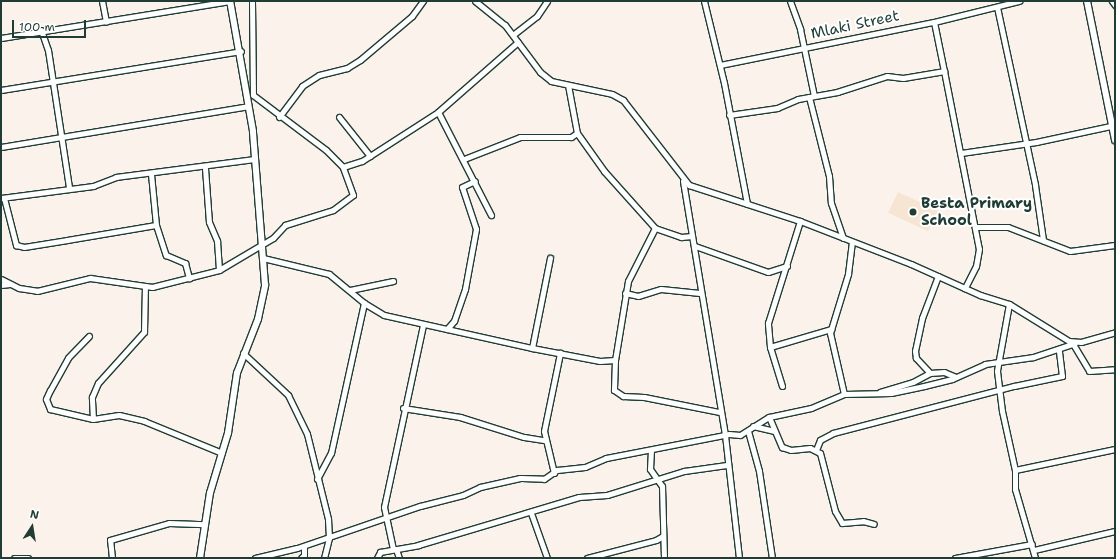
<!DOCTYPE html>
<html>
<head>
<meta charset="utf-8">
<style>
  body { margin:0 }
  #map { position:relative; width:1116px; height:559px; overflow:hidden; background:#fbf3eb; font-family:"Shantell Sans",sans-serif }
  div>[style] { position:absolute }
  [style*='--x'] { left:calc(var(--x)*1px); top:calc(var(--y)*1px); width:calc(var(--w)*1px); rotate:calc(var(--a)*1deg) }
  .built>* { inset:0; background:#f6e5d3; transform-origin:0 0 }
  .roads { filter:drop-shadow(1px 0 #1f3d34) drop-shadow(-1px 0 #1f3d34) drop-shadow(0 1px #1f3d34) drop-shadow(0 -1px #1f3d34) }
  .minor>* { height:5px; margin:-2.5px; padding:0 2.5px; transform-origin:2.5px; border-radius:2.5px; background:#fff }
  .tertiary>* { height:6px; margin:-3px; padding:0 3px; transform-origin:3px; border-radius:3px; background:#fff }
  .dots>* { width:11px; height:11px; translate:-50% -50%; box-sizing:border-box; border:2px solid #fff; border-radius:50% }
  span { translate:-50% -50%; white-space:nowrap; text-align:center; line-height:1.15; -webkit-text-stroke:4px #fff; paint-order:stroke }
  .street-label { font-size:15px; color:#1f3d34 }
  .poi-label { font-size:15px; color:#1f3d34; font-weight:700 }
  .left { translate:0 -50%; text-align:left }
  .frame { position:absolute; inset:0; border:2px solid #1f3d34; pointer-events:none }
  .north { position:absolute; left:12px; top:507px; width:40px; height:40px; -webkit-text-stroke:3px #fff; paint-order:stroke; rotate:12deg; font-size:11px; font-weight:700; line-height:16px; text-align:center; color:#1f3d34 }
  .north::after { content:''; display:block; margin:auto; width:14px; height:18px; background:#1f3d34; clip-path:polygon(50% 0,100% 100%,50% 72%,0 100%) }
  .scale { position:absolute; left:12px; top:20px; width:74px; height:18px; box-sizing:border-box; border:2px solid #1f3d34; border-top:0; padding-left:5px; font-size:12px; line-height:14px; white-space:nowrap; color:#1f3d34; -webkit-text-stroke:3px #fff; paint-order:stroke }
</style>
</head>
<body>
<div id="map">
  <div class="built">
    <i style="left:898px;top:192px;width:44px;height:23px;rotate:25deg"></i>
  </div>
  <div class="roads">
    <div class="minor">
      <i style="--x:102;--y:1;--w:21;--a:79"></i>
      <i style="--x:252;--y:1;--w:94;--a:89.4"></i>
      <i style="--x:253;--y:95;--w:91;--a:37"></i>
      <i style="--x:326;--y:150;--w:24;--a:45"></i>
      <i style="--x:343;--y:167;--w:20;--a:-18"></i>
      <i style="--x:362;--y:161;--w:90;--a:-32.8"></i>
      <i style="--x:438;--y:112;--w:106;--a:-41.2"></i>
      <i style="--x:475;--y:1;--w:38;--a:39"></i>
      <i style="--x:505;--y:25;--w:59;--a:53.3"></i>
      <i style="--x:540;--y:72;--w:14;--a:39"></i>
      <i style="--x:551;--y:81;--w:62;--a:12"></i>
      <i style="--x:612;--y:94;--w:13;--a:29"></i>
      <i style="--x:623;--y:100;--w:108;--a:52.2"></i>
      <i style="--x:689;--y:185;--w:117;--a:18"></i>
      <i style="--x:800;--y:221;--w:119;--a:21.2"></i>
      <i style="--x:911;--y:264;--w:76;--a:24.2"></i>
      <i style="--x:980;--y:295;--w:30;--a:17"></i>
      <i style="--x:1009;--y:304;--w:70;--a:31.7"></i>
      <i style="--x:1069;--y:341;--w:12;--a:5"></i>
      <i style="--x:1081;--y:342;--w:35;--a:-16"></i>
      <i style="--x:704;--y:1;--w:84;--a:76.3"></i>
      <i style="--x:724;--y:83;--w:123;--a:79.2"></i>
      <i style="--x:790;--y:1;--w:30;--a:70"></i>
      <i style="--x:800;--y:29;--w:68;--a:78.2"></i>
      <i style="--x:1112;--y:1;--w:5;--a:53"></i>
      <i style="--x:997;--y:7;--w:182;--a:77.9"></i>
      <i style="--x:1035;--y:185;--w:56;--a:81.7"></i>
      <i style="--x:934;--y:22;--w:50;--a:78.5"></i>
      <i style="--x:41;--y:30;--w:21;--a:71"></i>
      <i style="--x:48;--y:50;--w:139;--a:81.3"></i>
      <i style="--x:514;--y:34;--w:29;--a:-38"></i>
      <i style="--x:537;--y:16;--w:18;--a:-56"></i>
      <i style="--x:1;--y:38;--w:232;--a:-9.2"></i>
      <i style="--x:720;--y:65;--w:218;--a:-11.4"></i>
      <i style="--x:934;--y:22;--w:88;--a:-13.9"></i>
      <i style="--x:568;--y:85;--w:49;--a:79.4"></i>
      <i style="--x:577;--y:133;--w:47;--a:54.6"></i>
      <i style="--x:604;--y:171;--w:76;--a:48.2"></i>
      <i style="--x:655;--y:228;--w:28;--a:19"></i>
      <i style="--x:681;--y:237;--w:11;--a:-5"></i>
      <i style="--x:1;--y:90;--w:243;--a:-9.2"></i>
      <i style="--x:809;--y:97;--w:81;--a:75.8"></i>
      <i style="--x:829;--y:176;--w:27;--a:86"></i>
      <i style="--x:831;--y:203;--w:37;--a:71"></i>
      <i style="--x:438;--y:112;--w:116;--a:62.8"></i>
      <i style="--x:729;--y:115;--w:49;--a:-8.3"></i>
      <i style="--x:777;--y:108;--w:23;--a:-23"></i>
      <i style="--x:798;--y:99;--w:40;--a:-10"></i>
      <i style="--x:837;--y:92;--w:52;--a:-17.7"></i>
      <i style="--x:887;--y:76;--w:16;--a:7"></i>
      <i style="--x:903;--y:78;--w:42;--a:-9.7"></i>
      <i style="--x:944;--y:71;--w:181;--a:78.9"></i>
      <i style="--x:979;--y:249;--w:17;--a:100"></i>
      <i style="--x:976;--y:266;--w:25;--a:117"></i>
      <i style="--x:279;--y:117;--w:39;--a:-53"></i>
      <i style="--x:302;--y:86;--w:20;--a:-33"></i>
      <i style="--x:319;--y:75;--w:29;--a:-14"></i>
      <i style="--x:347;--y:68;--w:15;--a:-32"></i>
      <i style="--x:360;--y:60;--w:68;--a:-40.2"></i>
      <i style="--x:412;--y:16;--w:19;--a:-54"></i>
      <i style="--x:339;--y:117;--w:50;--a:51.5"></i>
      <i style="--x:1;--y:147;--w:250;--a:-9.4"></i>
      <i style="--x:961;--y:153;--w:76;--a:-8.3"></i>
      <i style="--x:1036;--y:142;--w:81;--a:-12.1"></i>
      <i style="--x:464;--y:159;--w:60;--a:-21.4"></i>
      <i style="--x:520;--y:137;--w:51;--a:0"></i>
      <i style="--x:571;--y:137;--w:7;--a:-34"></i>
      <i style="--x:205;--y:168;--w:54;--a:85.8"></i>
      <i style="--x:209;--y:222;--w:21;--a:67"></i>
      <i style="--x:217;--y:241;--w:29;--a:86"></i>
      <i style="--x:683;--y:181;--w:257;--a:80.6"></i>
      <i style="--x:725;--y:435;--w:124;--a:83.5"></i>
      <i style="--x:1;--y:198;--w:93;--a:-7.4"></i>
      <i style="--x:93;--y:186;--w:25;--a:-21"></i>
      <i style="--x:116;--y:177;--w:139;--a:-7.4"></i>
      <i style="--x:4;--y:198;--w:49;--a:75.7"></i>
      <i style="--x:16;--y:245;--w:8;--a:14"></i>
      <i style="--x:24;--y:247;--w:44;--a:-9.2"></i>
      <i style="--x:67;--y:240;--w:90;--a:-9.6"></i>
      <i style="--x:156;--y:225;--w:51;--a:-95.6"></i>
      <i style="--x:156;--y:225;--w:32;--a:72"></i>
      <i style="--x:166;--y:255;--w:21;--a:23"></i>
      <i style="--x:185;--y:263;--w:16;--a:75"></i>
      <i style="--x:976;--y:227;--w:32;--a:0"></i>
      <i style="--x:1008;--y:227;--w:66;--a:21.2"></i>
      <i style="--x:1070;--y:251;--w:45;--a:-7.6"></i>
      <i style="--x:655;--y:228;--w:59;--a:117"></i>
      <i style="--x:628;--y:281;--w:80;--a:99.3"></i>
      <i style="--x:615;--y:360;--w:30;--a:92"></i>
      <i style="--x:614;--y:390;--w:11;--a:34"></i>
      <i style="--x:623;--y:396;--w:21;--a:3"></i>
      <i style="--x:644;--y:397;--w:76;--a:11.3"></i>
      <i style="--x:695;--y:246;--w:77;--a:19.6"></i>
      <i style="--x:768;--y:272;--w:20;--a:-18"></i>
      <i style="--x:263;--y:258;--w:68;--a:13.6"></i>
      <i style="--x:329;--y:274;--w:45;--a:39.6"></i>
      <i style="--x:364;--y:303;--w:23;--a:31"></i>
      <i style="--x:384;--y:315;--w:152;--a:12.6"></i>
      <i style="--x:532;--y:348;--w:69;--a:10.8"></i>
      <i style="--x:600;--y:361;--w:15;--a:-4"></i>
      <i style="--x:1;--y:279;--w:20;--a:27"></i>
      <i style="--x:19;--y:288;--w:18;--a:9"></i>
      <i style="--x:37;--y:291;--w:55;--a:-13.8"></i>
      <i style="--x:90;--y:278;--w:63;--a:8.3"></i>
      <i style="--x:152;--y:287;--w:69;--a:-14.2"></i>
      <i style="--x:219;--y:270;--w:63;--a:-30.7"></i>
      <i style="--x:273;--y:238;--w:18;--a:-47"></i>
      <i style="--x:285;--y:225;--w:50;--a:-17.4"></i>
      <i style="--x:333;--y:210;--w:25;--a:-37"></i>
      <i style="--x:353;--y:195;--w:30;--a:-110"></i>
      <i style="--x:1;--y:285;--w:9;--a:-6"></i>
      <i style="--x:350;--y:290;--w:44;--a:-11.8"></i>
      <i style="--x:625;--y:293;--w:13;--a:13"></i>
      <i style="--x:638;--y:296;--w:24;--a:-17"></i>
      <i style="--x:661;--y:289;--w:39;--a:6"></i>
      <i style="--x:1009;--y:304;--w:68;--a:100.2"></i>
      <i style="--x:997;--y:371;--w:40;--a:82.9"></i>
      <i style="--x:1002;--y:411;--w:60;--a:77.6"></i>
      <i style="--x:1015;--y:470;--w:19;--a:90"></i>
      <i style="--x:1015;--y:489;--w:72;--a:73.8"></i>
      <i style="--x:447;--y:329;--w:11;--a:-49"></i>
      <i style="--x:454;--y:321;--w:34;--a:-71"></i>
      <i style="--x:465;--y:289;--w:61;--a:-79.6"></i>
      <i style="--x:476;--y:229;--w:44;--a:-108.4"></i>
      <i style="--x:462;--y:187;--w:14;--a:-25"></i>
      <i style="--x:89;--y:336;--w:30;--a:134"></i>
      <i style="--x:68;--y:358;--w:37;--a:119"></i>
      <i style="--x:50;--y:390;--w:10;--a:114"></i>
      <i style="--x:46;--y:399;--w:11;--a:68"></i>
      <i style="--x:50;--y:409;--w:44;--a:13.1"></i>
      <i style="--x:93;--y:419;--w:26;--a:-9"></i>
      <i style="--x:119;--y:415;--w:26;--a:13"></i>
      <i style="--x:144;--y:421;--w:84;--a:22.3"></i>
      <i style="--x:1073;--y:344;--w:31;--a:59"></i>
      <i style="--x:1089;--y:371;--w:26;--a:-4"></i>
      <i style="--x:770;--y:347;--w:64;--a:-16.4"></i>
      <i style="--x:532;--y:348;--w:92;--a:-78.7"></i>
      <i style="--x:243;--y:353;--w:62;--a:43"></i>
      <i style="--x:288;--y:395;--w:43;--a:64"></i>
      <i style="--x:307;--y:434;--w:88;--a:76.1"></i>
      <i style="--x:328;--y:519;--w:19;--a:87"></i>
      <i style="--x:329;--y:538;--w:21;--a:104"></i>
      <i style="--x:930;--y:373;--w:21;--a:-133"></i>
      <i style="--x:916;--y:358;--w:7;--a:-98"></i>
      <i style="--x:915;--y:351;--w:34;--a:-78"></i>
      <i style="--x:922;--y:318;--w:45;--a:-69.1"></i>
      <i style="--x:782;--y:386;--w:41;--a:-107.1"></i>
      <i style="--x:770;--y:347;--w:24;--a:-95"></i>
      <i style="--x:768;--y:323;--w:107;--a:-72.6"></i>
      <i style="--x:880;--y:392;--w:34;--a:-17"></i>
      <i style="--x:913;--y:382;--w:19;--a:-28"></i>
      <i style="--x:930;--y:373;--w:14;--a:-4"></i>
      <i style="--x:944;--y:372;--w:13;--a:23"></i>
      <i style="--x:844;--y:394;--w:63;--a:-102.9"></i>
      <i style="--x:830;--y:333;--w:62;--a:-73"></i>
      <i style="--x:848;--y:274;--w:32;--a:-83"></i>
      <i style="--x:403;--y:408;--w:58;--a:9"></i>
      <i style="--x:460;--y:417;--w:67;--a:17.4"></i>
      <i style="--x:524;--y:437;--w:20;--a:9"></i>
      <i style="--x:769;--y:417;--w:33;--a:67"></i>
      <i style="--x:782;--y:447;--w:9;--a:18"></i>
      <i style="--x:791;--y:450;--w:19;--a:-6"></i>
      <i style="--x:810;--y:448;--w:11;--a:27"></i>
      <i style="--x:820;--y:453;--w:60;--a:75.5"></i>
      <i style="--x:835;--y:511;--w:14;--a:60"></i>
      <i style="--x:842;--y:523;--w:21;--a:-5"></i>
      <i style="--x:863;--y:521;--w:11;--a:15"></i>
      <i style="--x:93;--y:419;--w:22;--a:-93"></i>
      <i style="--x:92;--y:397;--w:15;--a:-67"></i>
      <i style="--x:98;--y:383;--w:69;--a:-48"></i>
      <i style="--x:144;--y:332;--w:46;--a:-88.8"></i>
      <i style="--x:753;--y:426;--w:22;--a:13"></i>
      <i style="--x:748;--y:431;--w:41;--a:74.6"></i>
      <i style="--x:759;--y:471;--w:88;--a:81.5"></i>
      <i style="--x:651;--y:450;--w:19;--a:93"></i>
      <i style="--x:650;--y:469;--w:21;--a:55"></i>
      <i style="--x:662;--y:486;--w:72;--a:88.4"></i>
      <i style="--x:816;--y:450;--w:11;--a:-68"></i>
      <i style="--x:820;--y:440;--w:15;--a:-28"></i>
      <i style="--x:833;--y:433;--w:187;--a:-14.6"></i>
      <i style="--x:1014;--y:386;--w:49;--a:-11.8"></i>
      <i style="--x:1062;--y:376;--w:26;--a:-97"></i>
      <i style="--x:1015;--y:470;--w:102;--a:-11.9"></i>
      <i style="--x:554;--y:473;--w:43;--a:-103.4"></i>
      <i style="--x:544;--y:431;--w:80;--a:-78.4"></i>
      <i style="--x:317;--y:479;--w:30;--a:-62"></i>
      <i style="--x:331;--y:453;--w:154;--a:-77.6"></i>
      <i style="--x:531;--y:513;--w:48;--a:70.4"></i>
      <i style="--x:393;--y:549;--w:43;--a:-102.1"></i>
      <i style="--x:384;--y:507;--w:186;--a:-77.9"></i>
      <i style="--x:396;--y:549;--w:9;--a:72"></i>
      <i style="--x:1034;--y:550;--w:83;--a:-13.2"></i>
      <i style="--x:14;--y:558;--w:14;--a:0"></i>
      <i style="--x:112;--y:558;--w:18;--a:-96"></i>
      <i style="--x:110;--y:540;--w:61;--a:-16.1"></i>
      <i style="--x:169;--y:523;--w:36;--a:2"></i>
      <i style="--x:255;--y:558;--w:43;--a:-13.4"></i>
      <i style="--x:297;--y:548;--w:130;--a:-18.9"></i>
      <i style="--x:420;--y:506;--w:44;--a:-14.3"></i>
      <i style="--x:463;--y:495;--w:19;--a:-25"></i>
      <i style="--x:480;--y:487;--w:41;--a:-12.7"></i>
      <i style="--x:520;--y:478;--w:24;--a:2"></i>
      <i style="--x:544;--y:479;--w:16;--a:-35"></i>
      <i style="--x:557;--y:470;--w:28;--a:-6"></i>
      <i style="--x:585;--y:467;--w:23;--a:-23"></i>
      <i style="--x:606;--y:458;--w:125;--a:-11"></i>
      <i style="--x:729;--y:434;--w:11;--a:5"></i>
      <i style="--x:740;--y:435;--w:34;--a:-32"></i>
      <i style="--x:769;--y:417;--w:43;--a:-12.1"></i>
      <i style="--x:811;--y:408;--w:36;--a:-23"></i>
      <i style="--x:844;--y:394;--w:47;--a:-1.2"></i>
      <i style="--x:891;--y:393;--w:34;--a:-12"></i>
      <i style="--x:924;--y:386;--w:29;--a:-14"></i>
      <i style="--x:952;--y:379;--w:36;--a:-24"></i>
      <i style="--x:985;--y:364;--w:49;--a:-8.3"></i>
      <i style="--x:1033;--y:357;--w:44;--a:-18.4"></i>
      <i style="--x:301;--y:558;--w:4;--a:-45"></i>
      <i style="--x:304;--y:555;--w:9;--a:-90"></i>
      <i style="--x:377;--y:558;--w:7;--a:-63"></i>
      <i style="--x:380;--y:552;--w:39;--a:-10"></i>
      <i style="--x:418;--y:545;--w:168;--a:-16.6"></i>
      <i style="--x:579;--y:497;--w:28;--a:-4"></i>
      <i style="--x:607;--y:495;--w:81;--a:-17.3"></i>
      <i style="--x:684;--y:471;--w:43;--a:-7.9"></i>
      <i style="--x:587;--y:558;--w:71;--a:-14.6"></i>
      <i style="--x:656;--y:540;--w:8;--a:-30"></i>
      <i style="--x:955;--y:558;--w:78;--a:-10.3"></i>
    </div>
    <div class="tertiary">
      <i style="--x:1087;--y:1;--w:142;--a:78.6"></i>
      <i style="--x:200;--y:558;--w:66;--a:-81.3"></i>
      <i style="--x:210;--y:493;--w:63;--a:-73.3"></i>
      <i style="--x:228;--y:433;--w:61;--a:-81.5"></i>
      <i style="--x:237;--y:373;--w:58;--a:-68.7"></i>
      <i style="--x:258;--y:319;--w:35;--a:-78"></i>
      <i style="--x:265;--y:285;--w:154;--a:-94.5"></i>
      <i style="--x:253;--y:131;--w:132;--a:-100"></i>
    </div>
  </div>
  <div class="dots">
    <i style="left:913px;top:212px;background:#1f3d34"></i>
  </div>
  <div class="street-label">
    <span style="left:855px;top:25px;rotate:-12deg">Mlaki Street</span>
  </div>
  <div class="poi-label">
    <span class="left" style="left:921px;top:212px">Besta Primary<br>School</span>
  </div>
  <div class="frame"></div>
  <div class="north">N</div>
  <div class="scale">100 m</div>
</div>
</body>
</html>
